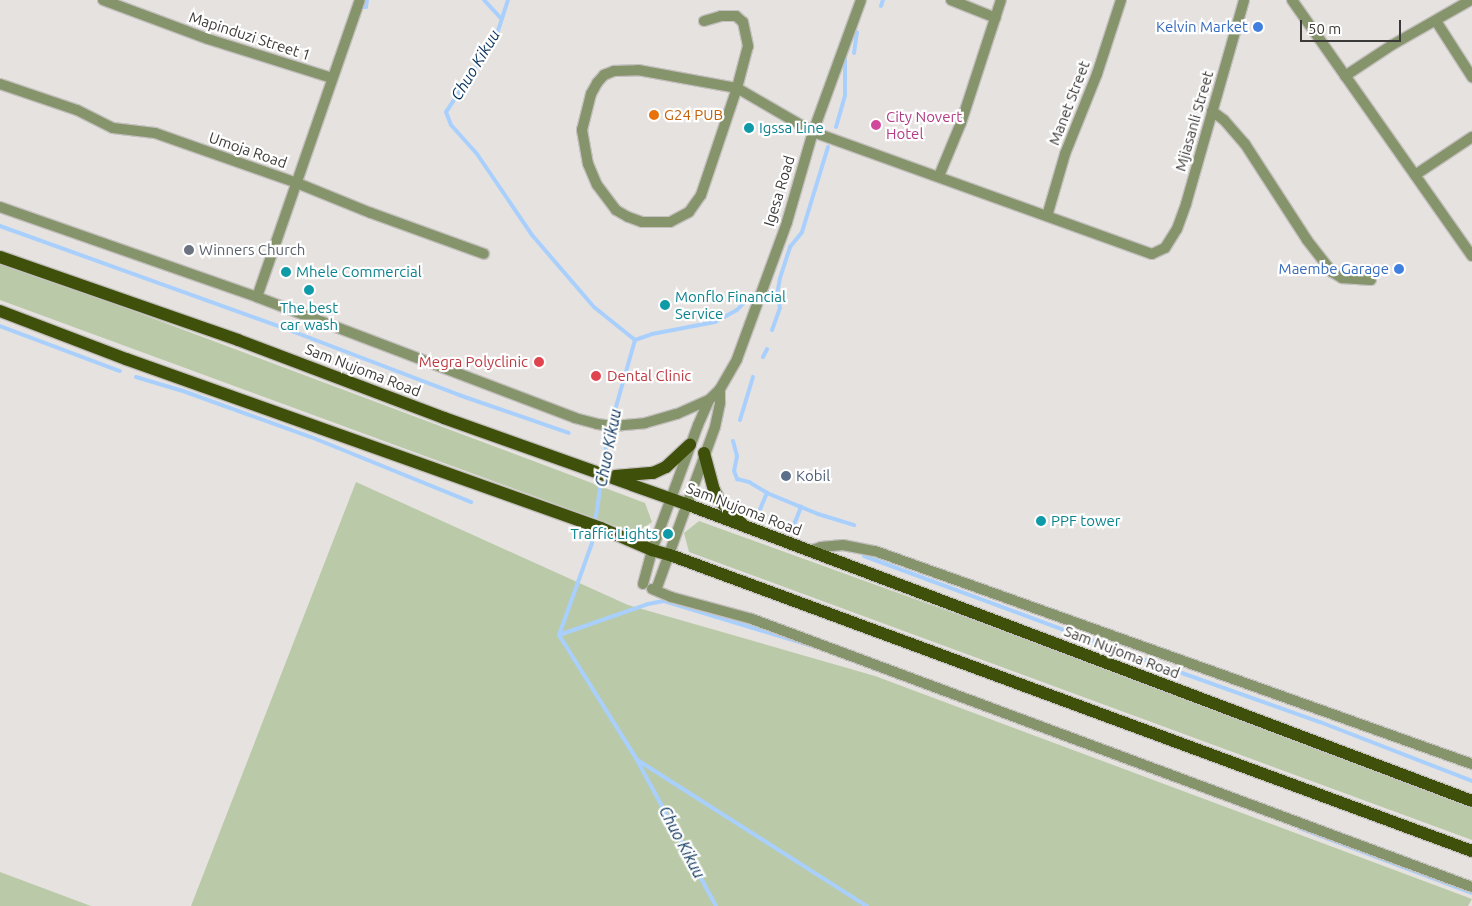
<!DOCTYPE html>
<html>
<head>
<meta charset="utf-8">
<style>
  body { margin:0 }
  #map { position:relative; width:1472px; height:906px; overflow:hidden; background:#e6e2e0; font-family:Ubuntu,sans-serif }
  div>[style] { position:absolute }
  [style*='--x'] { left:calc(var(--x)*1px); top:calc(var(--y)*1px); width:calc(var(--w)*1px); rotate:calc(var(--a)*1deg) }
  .green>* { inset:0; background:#bacaa9 }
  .stream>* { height:4px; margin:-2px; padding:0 2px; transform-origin:2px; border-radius:2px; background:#a9d0fd }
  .roads { filter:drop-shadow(1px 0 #c4c0bf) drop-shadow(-1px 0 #c4c0bf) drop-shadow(0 1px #c4c0bf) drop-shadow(0 -1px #c4c0bf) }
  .minor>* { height:10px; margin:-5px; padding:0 5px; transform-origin:5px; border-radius:5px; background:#86946b }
  .primary>* { height:12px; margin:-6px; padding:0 6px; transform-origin:6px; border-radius:6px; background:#3f500b }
  .dots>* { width:14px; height:14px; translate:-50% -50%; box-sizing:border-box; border:2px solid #fff; border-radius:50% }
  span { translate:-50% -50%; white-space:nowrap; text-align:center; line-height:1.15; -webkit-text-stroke:4.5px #fff; paint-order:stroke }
  .shop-label { font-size:15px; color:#366cbe }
  .right { translate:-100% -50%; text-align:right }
  .street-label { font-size:15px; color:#3c3a39 }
  .food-label { font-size:15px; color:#c56008 }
  .left { translate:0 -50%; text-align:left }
  .hotel-label { font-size:15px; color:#b23c85 }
  .culture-label { font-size:15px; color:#0d838f }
  .worship-label { font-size:15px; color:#5b616d }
  .health-label { font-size:15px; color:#be3a42 }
  .service-label { font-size:15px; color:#4e5e75 }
  .water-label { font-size:16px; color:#08315a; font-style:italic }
  .scale { position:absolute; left:1300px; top:20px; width:101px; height:22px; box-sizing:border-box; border:2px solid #3c3a39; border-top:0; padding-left:6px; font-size:15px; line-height:18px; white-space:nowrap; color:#3c3a39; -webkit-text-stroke:4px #fff; paint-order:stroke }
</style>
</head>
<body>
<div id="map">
  <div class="green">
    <i style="clip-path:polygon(0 261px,645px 503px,652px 522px,635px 533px,0 300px)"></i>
    <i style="clip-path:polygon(356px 482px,628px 605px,875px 676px,1472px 899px,1468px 906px,191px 906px)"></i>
    <i style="clip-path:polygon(699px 521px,1472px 800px,1472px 840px,689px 552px,684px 533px)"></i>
    <i style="clip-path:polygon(0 872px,91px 906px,0 906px)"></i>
  </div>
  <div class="stream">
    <i style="--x:484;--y:0;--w:26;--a:47"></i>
    <i style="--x:508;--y:0;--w:39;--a:108"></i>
    <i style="--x:496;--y:37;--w:90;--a:123.7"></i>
    <i style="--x:446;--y:112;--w:14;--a:69"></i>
    <i style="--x:451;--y:125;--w:39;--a:48"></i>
    <i style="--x:477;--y:154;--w:98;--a:55.8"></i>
    <i style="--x:532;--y:235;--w:95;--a:49.3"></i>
    <i style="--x:594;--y:307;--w:53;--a:38.8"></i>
    <i style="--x:635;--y:340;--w:99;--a:105.9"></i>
    <i style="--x:608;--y:435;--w:109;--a:98.4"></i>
    <i style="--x:592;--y:543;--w:98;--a:109.7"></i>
    <i style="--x:559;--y:635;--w:147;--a:58"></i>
    <i style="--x:637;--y:760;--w:166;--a:61.6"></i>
    <i style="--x:359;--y:6;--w:7;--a:8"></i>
    <i style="--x:366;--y:7;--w:7;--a:-82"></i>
    <i style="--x:881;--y:6;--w:6;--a:-72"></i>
    <i style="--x:854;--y:53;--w:21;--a:-82"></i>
    <i style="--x:836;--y:127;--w:33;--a:-74"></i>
    <i style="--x:845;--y:95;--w:38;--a:-90"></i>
    <i style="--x:0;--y:226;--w:307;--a:19.8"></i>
    <i style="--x:289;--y:330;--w:182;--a:20.9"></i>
    <i style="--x:459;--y:395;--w:116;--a:19.1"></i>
    <i style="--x:0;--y:326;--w:128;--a:20.6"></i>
    <i style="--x:772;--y:330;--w:23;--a:-70"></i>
    <i style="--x:780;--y:308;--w:13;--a:-103"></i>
    <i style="--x:777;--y:295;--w:17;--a:-80"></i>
    <i style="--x:780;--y:278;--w:33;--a:-72"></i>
    <i style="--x:790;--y:247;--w:19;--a:-51"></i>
    <i style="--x:802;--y:232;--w:89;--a:-73"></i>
    <i style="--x:635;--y:340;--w:18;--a:-19"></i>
    <i style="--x:652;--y:334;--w:64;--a:-10.8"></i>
    <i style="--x:715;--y:322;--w:25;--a:-29"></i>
    <i style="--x:737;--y:310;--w:19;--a:-47"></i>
    <i style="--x:763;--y:357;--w:9;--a:-63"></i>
    <i style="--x:136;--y:377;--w:49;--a:16.6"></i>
    <i style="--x:183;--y:391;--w:136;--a:19.8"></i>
    <i style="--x:311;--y:437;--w:173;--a:22.1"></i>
    <i style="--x:740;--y:420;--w:45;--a:-73.2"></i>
    <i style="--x:733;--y:441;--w:16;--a:75"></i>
    <i style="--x:737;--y:456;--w:15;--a:101"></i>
    <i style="--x:734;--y:471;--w:9;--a:69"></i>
    <i style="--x:737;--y:479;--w:12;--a:14"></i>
    <i style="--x:749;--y:482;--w:21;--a:31"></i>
    <i style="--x:767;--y:493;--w:55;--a:22.4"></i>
    <i style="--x:818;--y:514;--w:38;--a:17"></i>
    <i style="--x:758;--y:514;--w:23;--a:-67"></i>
    <i style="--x:793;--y:527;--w:22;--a:-68"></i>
    <i style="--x:864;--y:556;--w:276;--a:20.3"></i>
    <i style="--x:1123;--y:652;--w:209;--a:19.6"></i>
    <i style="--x:1320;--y:722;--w:163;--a:21.2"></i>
    <i style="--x:559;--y:635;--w:94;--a:-19.2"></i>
    <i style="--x:648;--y:604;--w:16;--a:-11"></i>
    <i style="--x:664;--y:601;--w:155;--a:16.9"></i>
    <i style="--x:639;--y:761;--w:270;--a:32.5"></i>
    <i style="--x:1299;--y:828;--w:185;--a:20.6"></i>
  </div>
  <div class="roads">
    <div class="minor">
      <i style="--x:103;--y:0;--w:112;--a:20.4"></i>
      <i style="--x:208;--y:39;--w:130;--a:17.5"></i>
      <i style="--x:951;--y:0;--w:48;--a:21.8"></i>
      <i style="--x:1292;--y:0;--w:313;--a:54.9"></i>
      <i style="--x:704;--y:21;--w:18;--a:-16"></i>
      <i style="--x:721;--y:16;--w:15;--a:0"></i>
      <i style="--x:736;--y:16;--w:9;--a:41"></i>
      <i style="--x:743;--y:22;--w:25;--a:78"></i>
      <i style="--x:748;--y:46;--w:43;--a:104.7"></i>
      <i style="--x:737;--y:88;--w:113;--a:108.6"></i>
      <i style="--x:701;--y:195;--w:21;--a:125"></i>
      <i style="--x:689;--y:212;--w:21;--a:152"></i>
      <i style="--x:670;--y:222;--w:28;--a:180"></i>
      <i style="--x:642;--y:222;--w:15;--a:-160"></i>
      <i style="--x:628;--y:217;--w:14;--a:-150"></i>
      <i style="--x:616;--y:210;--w:31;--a:-127"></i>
      <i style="--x:597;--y:185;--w:23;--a:-113"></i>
      <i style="--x:588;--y:164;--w:35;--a:-100"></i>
      <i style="--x:582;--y:130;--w:37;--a:-76"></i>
      <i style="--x:591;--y:94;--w:13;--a:-61"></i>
      <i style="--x:597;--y:83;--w:11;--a:-49"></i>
      <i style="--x:604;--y:75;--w:11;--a:-22"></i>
      <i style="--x:614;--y:71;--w:24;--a:-2"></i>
      <i style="--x:638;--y:70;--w:101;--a:10.3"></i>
      <i style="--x:737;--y:88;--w:88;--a:30.1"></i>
      <i style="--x:813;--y:132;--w:360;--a:19.8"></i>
      <i style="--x:1152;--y:254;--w:14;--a:-25"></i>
      <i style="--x:1165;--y:248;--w:22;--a:-58"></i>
      <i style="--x:1177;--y:229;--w:27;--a:-70"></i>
      <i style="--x:1186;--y:204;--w:212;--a:-74.1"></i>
      <i style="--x:1436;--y:21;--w:67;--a:57.3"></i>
      <i style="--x:1345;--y:76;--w:56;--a:-33.4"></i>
      <i style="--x:1392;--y:45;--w:91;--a:-29.7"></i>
      <i style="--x:0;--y:84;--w:81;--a:18.7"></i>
      <i style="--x:77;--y:110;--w:40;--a:26.6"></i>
      <i style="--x:113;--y:128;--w:42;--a:6.8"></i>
      <i style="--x:155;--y:133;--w:151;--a:19.4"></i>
      <i style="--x:297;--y:183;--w:80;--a:22.1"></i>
      <i style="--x:371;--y:213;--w:120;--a:19.9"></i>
      <i style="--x:1212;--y:111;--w:15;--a:37"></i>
      <i style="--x:1224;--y:120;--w:32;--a:49"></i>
      <i style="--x:1245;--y:144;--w:114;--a:57.1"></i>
      <i style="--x:1307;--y:240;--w:41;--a:52"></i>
      <i style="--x:1332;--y:272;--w:12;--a:31"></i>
      <i style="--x:1342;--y:278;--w:29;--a:4"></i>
      <i style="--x:1415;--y:175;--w:69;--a:-33.7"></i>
      <i style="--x:939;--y:176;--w:57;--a:-67.5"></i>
      <i style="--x:961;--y:123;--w:129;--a:-72"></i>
      <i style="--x:0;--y:207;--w:272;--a:19.3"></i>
      <i style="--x:257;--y:297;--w:340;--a:20.8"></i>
      <i style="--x:575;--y:418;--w:23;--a:15"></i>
      <i style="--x:597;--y:424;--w:16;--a:7"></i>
      <i style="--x:613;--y:426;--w:32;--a:-5"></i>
      <i style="--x:645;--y:423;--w:33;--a:-16"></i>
      <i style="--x:677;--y:414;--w:35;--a:-24"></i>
      <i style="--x:1047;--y:216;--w:65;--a:-73.8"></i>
      <i style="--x:1065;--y:154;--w:86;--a:-68.2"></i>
      <i style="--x:1097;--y:74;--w:78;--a:-72"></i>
      <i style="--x:257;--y:297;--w:314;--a:-70.9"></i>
      <i style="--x:809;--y:551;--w:13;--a:-18"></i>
      <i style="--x:821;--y:547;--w:22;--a:-5"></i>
      <i style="--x:843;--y:545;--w:33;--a:11"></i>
      <i style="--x:875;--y:551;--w:634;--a:19.64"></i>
      <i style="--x:643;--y:584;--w:35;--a:-75"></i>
      <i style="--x:652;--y:550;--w:133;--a:-69.8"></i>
      <i style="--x:698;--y:425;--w:27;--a:-66"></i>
      <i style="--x:709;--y:400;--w:16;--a:-45"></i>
      <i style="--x:720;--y:389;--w:34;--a:-60"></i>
      <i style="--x:737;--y:359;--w:146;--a:-69.9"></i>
      <i style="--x:787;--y:222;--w:94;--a:-73.9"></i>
      <i style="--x:813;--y:132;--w:140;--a:-70"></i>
      <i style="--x:652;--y:589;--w:21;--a:23"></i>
      <i style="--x:671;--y:597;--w:84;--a:15.2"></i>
      <i style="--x:752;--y:619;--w:768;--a:20.42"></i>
      <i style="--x:656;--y:590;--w:173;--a:-70.1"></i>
      <i style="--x:715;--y:427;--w:25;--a:-78"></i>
      <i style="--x:720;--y:403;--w:14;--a:-90"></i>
    </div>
    <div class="primary">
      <i style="--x:0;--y:257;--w:252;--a:19.2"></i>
      <i style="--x:238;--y:340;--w:220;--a:20.7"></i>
      <i style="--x:444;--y:418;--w:257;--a:19.6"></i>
      <i style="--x:686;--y:504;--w:840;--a:20.7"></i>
      <i style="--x:0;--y:311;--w:135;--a:20.9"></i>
      <i style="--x:126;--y:359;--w:504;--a:19.59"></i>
      <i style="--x:601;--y:528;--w:56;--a:23.3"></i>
      <i style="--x:652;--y:550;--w:19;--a:16"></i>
      <i style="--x:670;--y:555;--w:855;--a:20.26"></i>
      <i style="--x:704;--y:453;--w:38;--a:75"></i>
      <i style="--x:714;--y:490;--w:11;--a:63"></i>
      <i style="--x:719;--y:500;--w:33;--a:46"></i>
      <i style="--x:615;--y:476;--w:38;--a:-5"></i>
      <i style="--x:653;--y:473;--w:14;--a:-25"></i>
      <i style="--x:666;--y:467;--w:33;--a:-43"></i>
    </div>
  </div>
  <div class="dots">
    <i style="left:1258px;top:27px;background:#3f7fe0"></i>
    <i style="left:654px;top:115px;background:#e8710a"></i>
    <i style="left:876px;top:125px;background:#d1479c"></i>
    <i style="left:749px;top:128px;background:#0f9aa8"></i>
    <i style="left:189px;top:250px;background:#6b7280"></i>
    <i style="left:1399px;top:269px;background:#3f7fe0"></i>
    <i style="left:286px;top:272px;background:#0f9aa8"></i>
    <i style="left:309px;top:290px;background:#0f9aa8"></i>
    <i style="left:665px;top:305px;background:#0f9aa8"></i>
    <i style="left:539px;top:362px;background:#e0444e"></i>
    <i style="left:596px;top:376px;background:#e0444e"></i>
    <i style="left:786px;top:476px;background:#5c6f8a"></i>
    <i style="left:1041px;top:521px;background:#0f9aa8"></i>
    <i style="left:668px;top:534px;background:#0f9aa8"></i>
  </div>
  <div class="shop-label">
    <span class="right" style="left:1248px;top:27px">Kelvin Market</span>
    <span class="right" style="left:1389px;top:269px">Maembe Garage</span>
  </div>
  <div class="street-label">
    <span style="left:250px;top:36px;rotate:18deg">Mapinduzi Street 1</span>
    <span style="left:1069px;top:103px;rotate:-69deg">Manet Street</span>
    <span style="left:1194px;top:121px;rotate:-74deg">Mjiasanli Street</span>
    <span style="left:248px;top:150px;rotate:19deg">Umoja Road</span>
    <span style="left:779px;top:191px;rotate:-73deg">Igesa Road</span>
    <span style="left:363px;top:370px;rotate:21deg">Sam Nujoma Road</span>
    <span style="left:744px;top:509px;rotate:21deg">Sam Nujoma Road</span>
    <span style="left:1122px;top:652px;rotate:21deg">Sam Nujoma Road</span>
  </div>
  <div class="food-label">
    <span class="left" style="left:664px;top:115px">G24 PUB</span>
  </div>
  <div class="hotel-label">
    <span class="left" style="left:886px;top:125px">City Novert<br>Hotel</span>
  </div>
  <div class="culture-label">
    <span class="left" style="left:759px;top:128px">Igssa Line</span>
    <span class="left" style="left:296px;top:272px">Mhele Commercial</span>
    <span class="left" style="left:675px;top:305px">Monflo Financial<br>Service</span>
    <span style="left:309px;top:316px">The best<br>car wash</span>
    <span class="left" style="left:1051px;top:521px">PPF tower</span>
    <span class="right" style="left:658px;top:534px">Traffic Lights</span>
  </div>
  <div class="worship-label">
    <span class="left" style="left:199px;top:250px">Winners Church</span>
  </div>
  <div class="health-label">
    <span class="right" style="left:528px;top:362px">Megra Polyclinic</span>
    <span class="left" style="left:607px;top:376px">Dental Clinic</span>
  </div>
  <div class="service-label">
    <span class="left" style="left:796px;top:476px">Kobil</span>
  </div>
  <div class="water-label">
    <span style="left:475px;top:65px;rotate:-59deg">Chuo Kikuu</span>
    <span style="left:608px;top:448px;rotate:-79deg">Chuo Kikuu</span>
    <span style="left:682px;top:842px;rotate:62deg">Chuo Kikuu</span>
  </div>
  <div class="scale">50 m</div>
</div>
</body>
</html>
